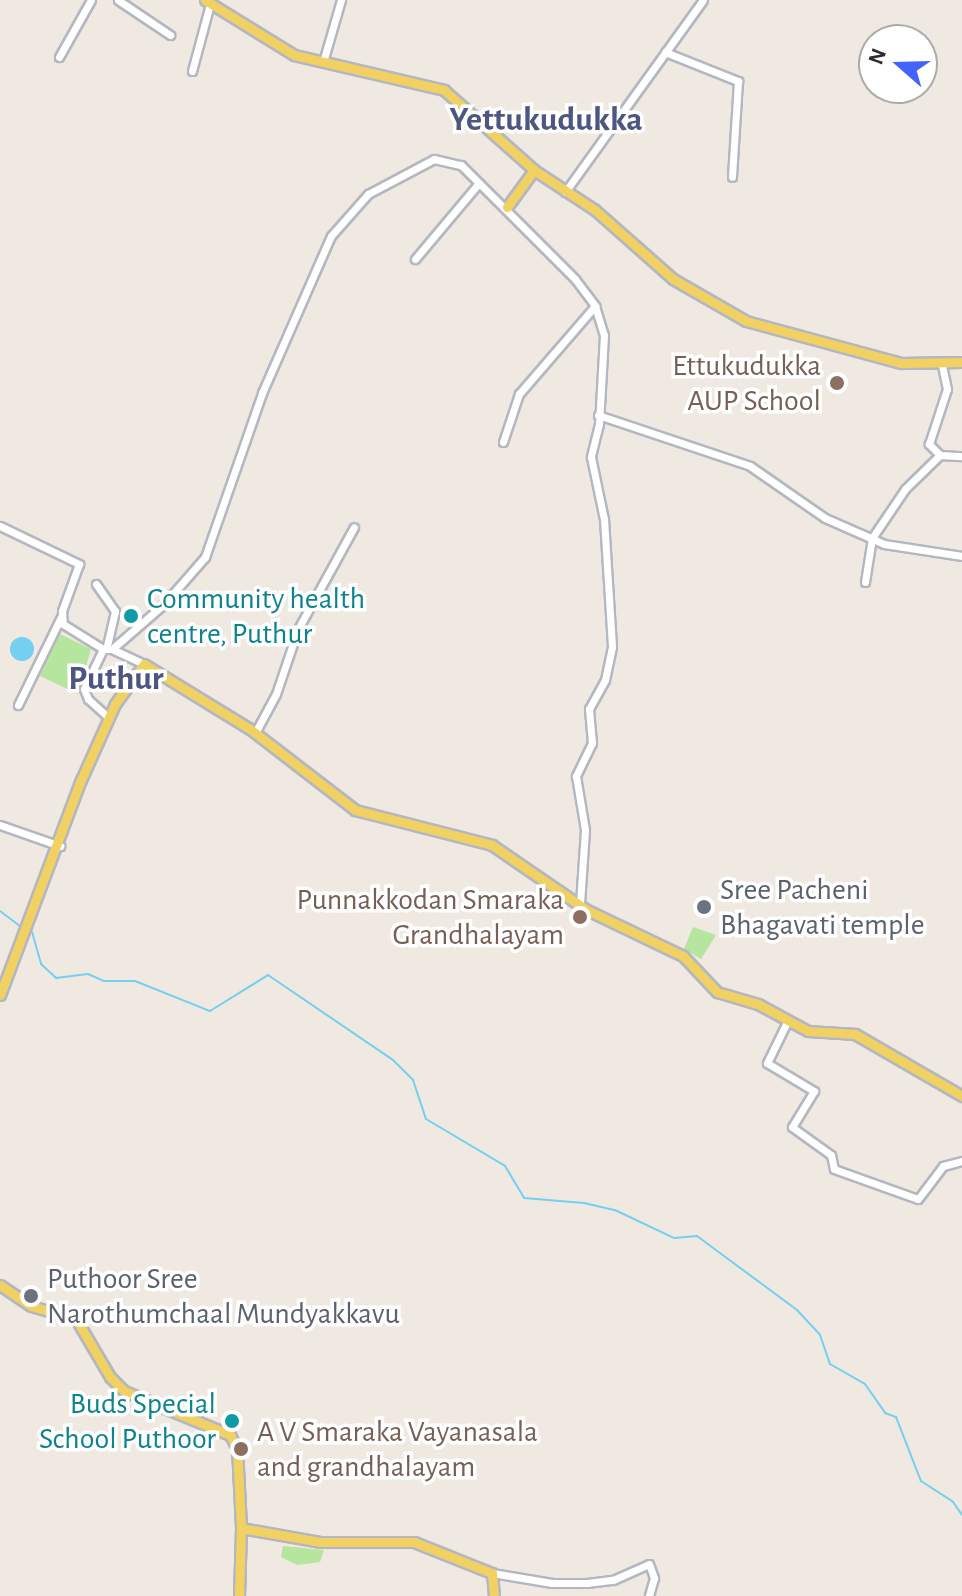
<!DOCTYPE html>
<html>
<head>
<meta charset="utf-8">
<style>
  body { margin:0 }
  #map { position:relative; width:962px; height:1596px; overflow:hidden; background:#efe9e1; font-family:"Alegreya Sans",sans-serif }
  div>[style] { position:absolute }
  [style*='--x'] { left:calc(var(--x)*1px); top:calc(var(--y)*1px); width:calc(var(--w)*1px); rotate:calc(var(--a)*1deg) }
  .green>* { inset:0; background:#b6e59e }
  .water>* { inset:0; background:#75cff0 }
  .round { border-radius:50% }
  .stream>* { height:2px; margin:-1px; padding:0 1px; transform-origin:1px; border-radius:1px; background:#75cff0 }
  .roads { filter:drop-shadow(2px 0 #b4b7c1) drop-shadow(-2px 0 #b4b7c1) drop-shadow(0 2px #b4b7c1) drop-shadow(0 -2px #b4b7c1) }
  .minor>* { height:7px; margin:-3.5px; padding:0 3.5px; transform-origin:3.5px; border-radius:3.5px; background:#fff }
  .major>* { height:9px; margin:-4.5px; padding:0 4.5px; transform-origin:4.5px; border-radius:4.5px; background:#f2d163 }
  .dots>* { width:22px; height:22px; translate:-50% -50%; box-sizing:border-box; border:4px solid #fff; border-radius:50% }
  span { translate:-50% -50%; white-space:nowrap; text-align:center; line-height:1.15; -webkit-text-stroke:7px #fff; paint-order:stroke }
  .education-label { font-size:30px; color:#785e54 }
  .right { translate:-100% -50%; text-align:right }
  .left { translate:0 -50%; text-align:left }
  .culture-label { font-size:30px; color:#0d838f }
  .worship-label { font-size:30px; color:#5b616d }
  .quarter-label { font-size:34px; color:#4d5680; font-weight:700 }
  .north { position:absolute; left:858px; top:24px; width:80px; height:80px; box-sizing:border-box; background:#fff; border:2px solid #ababab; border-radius:50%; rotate:290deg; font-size:22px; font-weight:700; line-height:32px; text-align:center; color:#2e2e2e }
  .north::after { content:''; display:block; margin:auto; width:28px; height:36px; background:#4264fb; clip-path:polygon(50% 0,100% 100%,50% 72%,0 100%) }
</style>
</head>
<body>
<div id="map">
  <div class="green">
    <i style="clip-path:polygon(60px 634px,91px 649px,78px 694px,40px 676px)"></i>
    <i style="clip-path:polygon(693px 927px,716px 935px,701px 959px,684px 949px)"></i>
    <i style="clip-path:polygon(283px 1546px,324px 1550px,320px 1562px,297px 1565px,281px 1557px)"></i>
  </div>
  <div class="water">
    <i class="round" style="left:10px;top:637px;width:24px;height:24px"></i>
  </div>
  <div class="stream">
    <i style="--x:0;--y:911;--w:25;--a:37"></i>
    <i style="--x:32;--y:932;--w:33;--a:74"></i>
    <i style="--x:41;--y:964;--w:21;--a:43"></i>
    <i style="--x:56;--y:978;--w:32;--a:-7"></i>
    <i style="--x:88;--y:974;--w:17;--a:24"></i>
    <i style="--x:104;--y:981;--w:31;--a:0"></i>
    <i style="--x:135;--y:981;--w:81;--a:21.8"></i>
    <i style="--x:210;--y:1011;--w:68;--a:-31.8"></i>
    <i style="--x:268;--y:975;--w:151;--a:34.2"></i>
    <i style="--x:393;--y:1060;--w:28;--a:45"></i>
    <i style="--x:413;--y:1080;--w:41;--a:71.6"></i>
    <i style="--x:426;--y:1119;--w:92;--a:30.7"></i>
    <i style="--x:505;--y:1166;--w:37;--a:59"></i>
    <i style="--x:524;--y:1198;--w:60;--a:4.8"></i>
    <i style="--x:584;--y:1203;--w:32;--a:13"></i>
    <i style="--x:615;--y:1210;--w:65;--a:25.4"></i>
    <i style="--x:674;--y:1238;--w:23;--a:-5"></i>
    <i style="--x:697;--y:1236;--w:124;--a:36.5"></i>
    <i style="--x:797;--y:1310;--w:34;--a:47"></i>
    <i style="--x:820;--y:1335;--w:31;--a:71"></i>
    <i style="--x:830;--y:1364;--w:40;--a:29.7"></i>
    <i style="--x:865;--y:1384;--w:35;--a:55"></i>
    <i style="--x:885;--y:1413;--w:12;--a:20"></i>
    <i style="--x:896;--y:1417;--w:69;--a:68.7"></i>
    <i style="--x:921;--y:1481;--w:38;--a:33"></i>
    <i style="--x:953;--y:1502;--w:16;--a:55"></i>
  </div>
  <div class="roads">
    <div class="minor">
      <i style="--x:118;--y:0;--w:63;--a:33.9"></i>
      <i style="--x:665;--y:52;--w:79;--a:21.7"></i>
      <i style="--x:738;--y:81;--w:96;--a:93.6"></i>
      <i style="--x:59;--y:57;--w:65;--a:-60.7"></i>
      <i style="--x:323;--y:62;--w:65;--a:-73.8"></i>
      <i style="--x:192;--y:71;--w:69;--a:-75"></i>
      <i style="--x:565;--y:192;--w:236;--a:-54.3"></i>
      <i style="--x:415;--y:259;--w:99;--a:-49.9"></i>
      <i style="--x:598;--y:415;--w:160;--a:18.5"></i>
      <i style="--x:750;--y:466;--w:91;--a:34.7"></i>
      <i style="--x:825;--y:518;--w:64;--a:23.8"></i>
      <i style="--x:884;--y:544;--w:79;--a:8.7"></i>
      <i style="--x:503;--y:442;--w:51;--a:-71.6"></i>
      <i style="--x:519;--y:394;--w:116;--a:-49.2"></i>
      <i style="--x:940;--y:455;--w:22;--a:3"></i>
      <i style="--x:0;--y:526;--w:88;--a:25.7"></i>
      <i style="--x:79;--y:564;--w:50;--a:109.9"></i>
      <i style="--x:62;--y:611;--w:13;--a:86"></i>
      <i style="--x:63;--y:624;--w:47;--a:32"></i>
      <i style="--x:103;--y:649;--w:9;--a:0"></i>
      <i style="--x:865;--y:582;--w:45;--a:-81"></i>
      <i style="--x:872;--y:538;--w:59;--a:-56"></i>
      <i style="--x:905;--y:489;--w:49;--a:-44.2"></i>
      <i style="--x:940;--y:455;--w:16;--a:-135"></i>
      <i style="--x:929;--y:444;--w:58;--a:-71.9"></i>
      <i style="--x:947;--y:389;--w:24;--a:-102"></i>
      <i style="--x:96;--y:584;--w:33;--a:55"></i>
      <i style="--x:115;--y:611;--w:39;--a:103"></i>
      <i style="--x:103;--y:649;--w:44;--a:115.4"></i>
      <i style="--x:84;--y:689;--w:11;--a:68"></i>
      <i style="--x:88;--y:699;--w:28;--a:42"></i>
      <i style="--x:144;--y:664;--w:35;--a:-155"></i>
      <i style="--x:112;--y:649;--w:67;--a:-40.8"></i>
      <i style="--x:163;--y:605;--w:64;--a:-48.8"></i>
      <i style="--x:205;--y:557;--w:174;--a:-70.8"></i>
      <i style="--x:262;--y:393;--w:171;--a:-66.3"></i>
      <i style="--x:331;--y:236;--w:56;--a:-48.6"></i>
      <i style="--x:368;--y:194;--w:75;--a:-27.9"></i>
      <i style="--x:434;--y:159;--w:28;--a:13"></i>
      <i style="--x:461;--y:165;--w:161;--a:45"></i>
      <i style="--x:575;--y:279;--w:34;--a:53"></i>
      <i style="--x:595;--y:306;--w:30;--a:73"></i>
      <i style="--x:604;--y:335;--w:89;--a:93.2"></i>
      <i style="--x:599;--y:424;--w:34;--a:104"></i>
      <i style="--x:591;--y:457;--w:63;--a:78.2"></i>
      <i style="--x:604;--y:519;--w:128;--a:86.4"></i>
      <i style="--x:612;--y:647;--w:34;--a:102"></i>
      <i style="--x:605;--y:680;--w:33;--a:119"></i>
      <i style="--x:589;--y:709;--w:34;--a:85"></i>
      <i style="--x:592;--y:743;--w:37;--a:116"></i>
      <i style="--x:576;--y:776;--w:55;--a:80.5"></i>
      <i style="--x:585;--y:830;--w:73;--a:93.9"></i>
      <i style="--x:18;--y:705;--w:98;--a:-64"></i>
      <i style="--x:255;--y:733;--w:44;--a:-61.7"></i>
      <i style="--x:276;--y:694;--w:69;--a:-71.3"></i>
      <i style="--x:298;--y:629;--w:116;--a:-61.2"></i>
      <i style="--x:0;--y:825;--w:64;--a:19.3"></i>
      <i style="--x:788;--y:1020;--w:48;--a:116"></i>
      <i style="--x:767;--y:1063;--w:55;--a:30.8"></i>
      <i style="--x:814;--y:1091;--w:42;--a:121.4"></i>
      <i style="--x:792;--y:1127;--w:48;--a:35.7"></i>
      <i style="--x:831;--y:1155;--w:14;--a:78"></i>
      <i style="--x:834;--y:1169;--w:89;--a:19.7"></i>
      <i style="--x:918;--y:1199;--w:41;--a:-52.9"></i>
      <i style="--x:943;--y:1166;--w:20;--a:-15"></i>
      <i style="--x:492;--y:1573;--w:61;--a:9.5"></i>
      <i style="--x:552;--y:1583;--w:35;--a:0"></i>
      <i style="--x:587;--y:1583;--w:26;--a:-7"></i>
      <i style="--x:613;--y:1580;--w:39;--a:-24"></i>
      <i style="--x:649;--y:1564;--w:15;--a:70"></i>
      <i style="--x:654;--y:1578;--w:19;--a:106"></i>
    </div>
    <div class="major">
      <i style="--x:205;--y:0;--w:105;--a:31.7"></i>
      <i style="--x:294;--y:55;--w:154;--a:13.1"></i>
      <i style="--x:444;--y:90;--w:120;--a:41.6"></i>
      <i style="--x:534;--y:170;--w:73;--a:33.3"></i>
      <i style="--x:595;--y:210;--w:104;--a:41.5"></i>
      <i style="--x:673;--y:279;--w:84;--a:29.9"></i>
      <i style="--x:746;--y:321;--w:161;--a:15.2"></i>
      <i style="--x:901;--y:363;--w:61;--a:-0.9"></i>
      <i style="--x:507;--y:207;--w:46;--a:-53.9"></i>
      <i style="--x:0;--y:995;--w:230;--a:-69.4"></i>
      <i style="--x:81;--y:780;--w:83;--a:-65.9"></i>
      <i style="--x:115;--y:704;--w:49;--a:-54.1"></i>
      <i style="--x:144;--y:664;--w:124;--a:31.5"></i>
      <i style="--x:250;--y:729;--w:133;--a:37.6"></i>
      <i style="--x:355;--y:810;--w:141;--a:14.3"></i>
      <i style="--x:492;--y:845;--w:113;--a:34.5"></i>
      <i style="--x:585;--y:909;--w:109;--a:25.6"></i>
      <i style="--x:683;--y:956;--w:50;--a:46.6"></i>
      <i style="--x:717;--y:992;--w:43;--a:16.3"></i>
      <i style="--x:758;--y:1004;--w:57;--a:28.4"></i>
      <i style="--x:808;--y:1031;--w:47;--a:3.7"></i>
      <i style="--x:855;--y:1034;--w:124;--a:30.1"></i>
      <i style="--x:0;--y:1285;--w:37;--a:34"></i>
      <i style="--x:31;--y:1306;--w:47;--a:16.1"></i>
      <i style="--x:76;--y:1319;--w:67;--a:59.6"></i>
      <i style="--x:110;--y:1377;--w:20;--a:45"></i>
      <i style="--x:124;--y:1391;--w:115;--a:22.5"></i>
      <i style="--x:230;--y:1435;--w:15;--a:62"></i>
      <i style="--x:237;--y:1448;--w:80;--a:87.1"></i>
      <i style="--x:241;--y:1528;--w:80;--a:10"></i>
      <i style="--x:320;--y:1542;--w:94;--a:0"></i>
      <i style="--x:414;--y:1542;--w:84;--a:21.7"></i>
      <i style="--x:492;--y:1573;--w:23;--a:85"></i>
      <i style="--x:239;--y:1596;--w:68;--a:-88.3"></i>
    </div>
  </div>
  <div class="dots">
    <i style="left:837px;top:383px;background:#8d6e63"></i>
    <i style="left:131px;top:616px;background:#0f9aa8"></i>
    <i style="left:704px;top:907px;background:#6b7280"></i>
    <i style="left:580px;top:917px;background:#8d6e63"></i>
    <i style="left:31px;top:1296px;background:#6b7280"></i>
    <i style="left:232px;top:1421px;background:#0f9aa8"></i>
    <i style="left:241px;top:1449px;background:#8d6e63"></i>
  </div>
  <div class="education-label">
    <span class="right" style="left:821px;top:383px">Ettukudukka<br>AUP School</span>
    <span class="right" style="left:564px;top:917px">Punnakkodan Smaraka<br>Grandhalayam</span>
    <span class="left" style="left:257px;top:1449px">A V Smaraka Vayanasala<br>and grandhalayam</span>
  </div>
  <div class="culture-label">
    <span class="left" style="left:147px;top:616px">Community health<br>centre, Puthur</span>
    <span class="right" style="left:216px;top:1421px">Buds Special<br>School Puthoor</span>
  </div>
  <div class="worship-label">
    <span class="left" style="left:720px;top:907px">Sree Pacheni<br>Bhagavati temple</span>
    <span class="left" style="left:47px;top:1296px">Puthoor Sree<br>Narothumchaal Mundyakkavu</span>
  </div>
  <div class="quarter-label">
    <span style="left:546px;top:121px">Yettukudukka</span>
    <span style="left:116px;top:680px">Puthur</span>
  </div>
  <div class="north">N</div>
</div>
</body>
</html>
